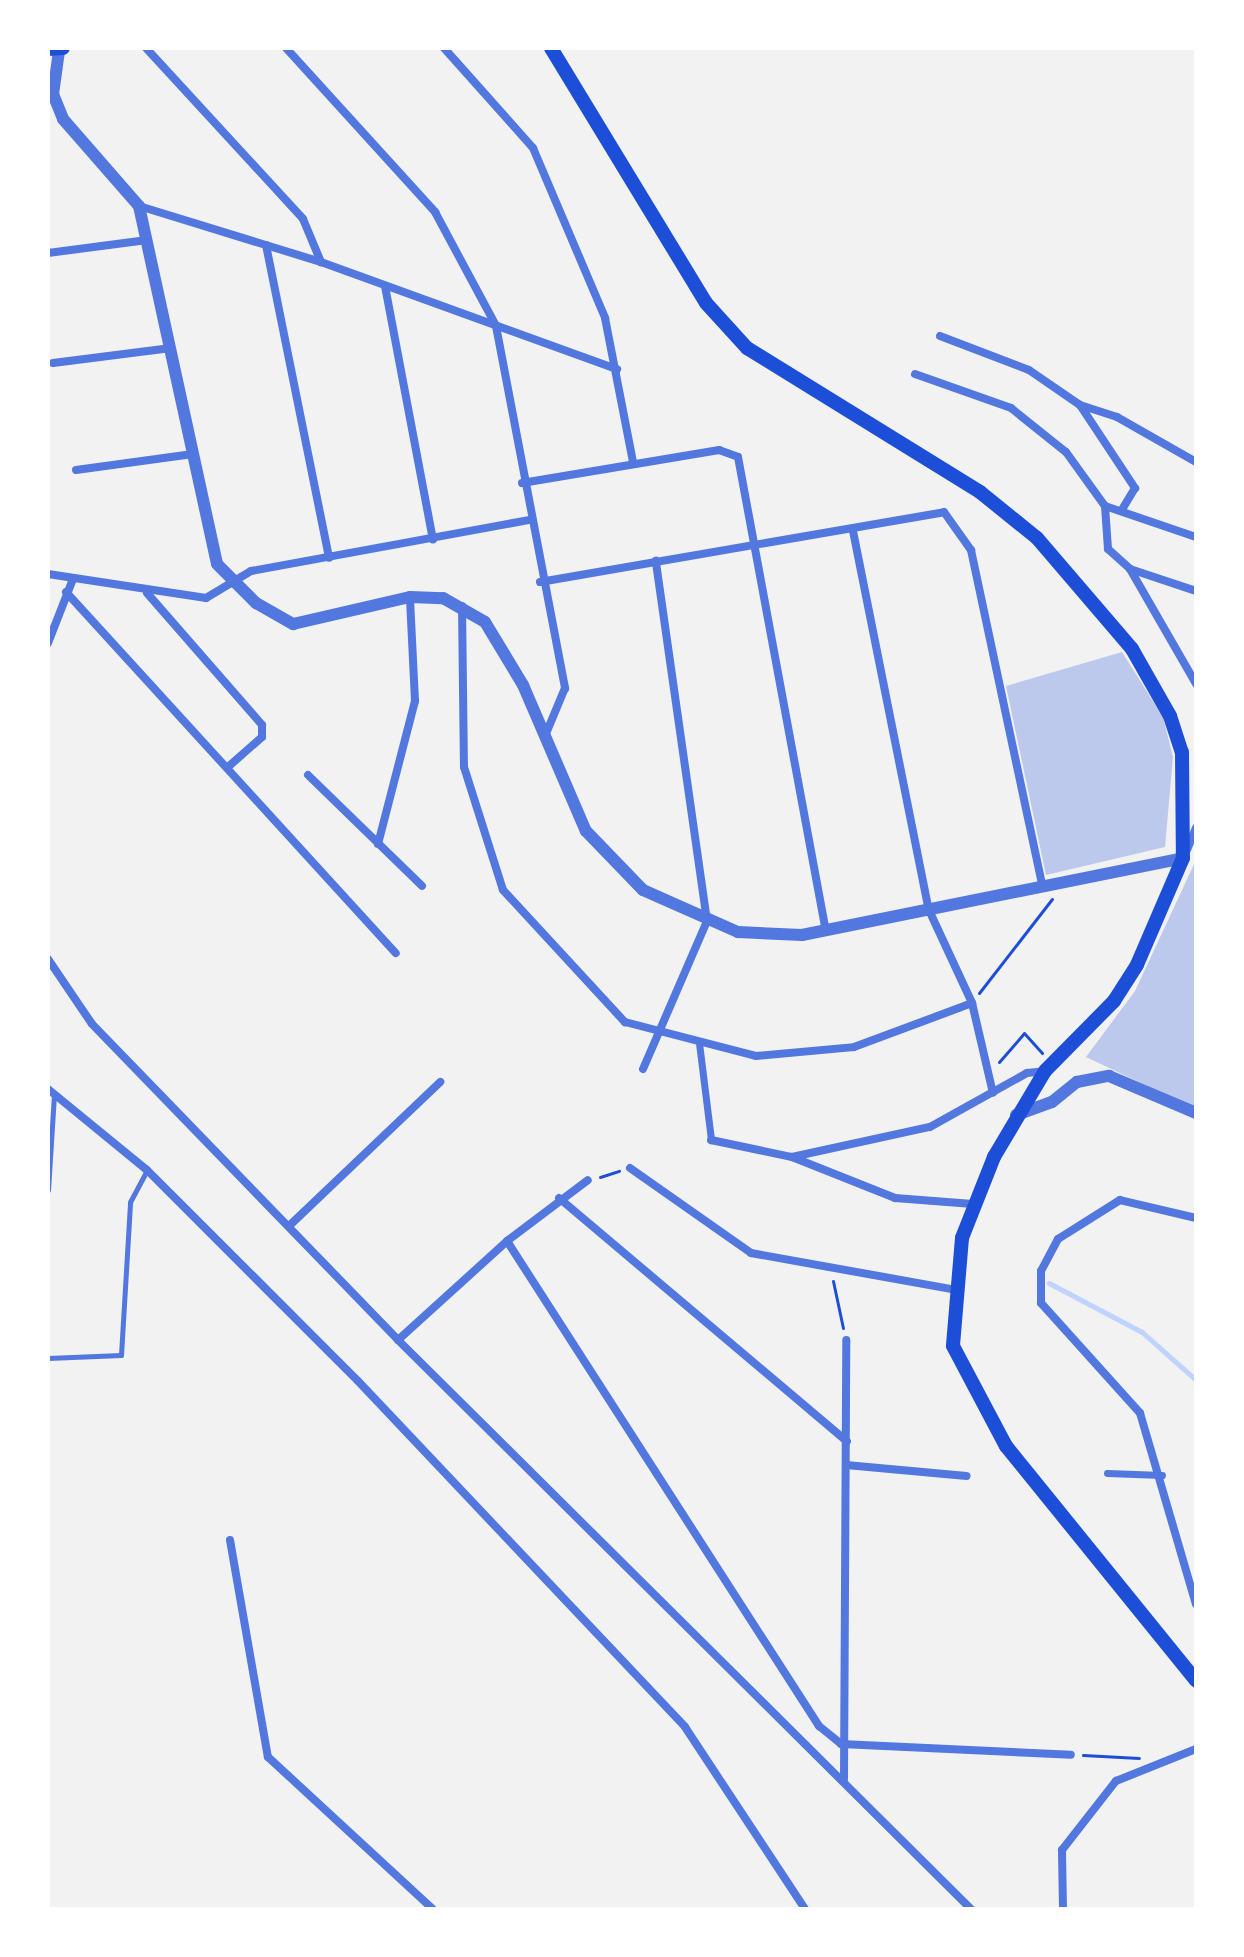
<!DOCTYPE html>
<html>
<head>
<meta charset="utf-8">
<style>
  body { margin:0 }
  #map { position:relative; width:1244px; height:1957px; overflow:hidden; background:#f2f2f2; font-family:"PT Sans",sans-serif }
  div>[style] { position:absolute }
  [style*='--x'] { left:calc(var(--x)*1px); top:calc(var(--y)*1px); width:calc(var(--w)*1px); rotate:calc(var(--a)*1deg) }
  .stream>* { height:5px; margin:-2.5px; padding:0 2.5px; transform-origin:2.5px; border-radius:2.5px; background:#bfd3fe }
  .building>* { inset:0; background:#bdc9ec }
  .path>* { height:3px; margin:-1.5px; padding:0 1.5px; transform-origin:1.5px; border-radius:1.5px; background:#1d4ed8 }
  .service>* { height:5px; margin:-2.5px; padding:0 2.5px; transform-origin:2.5px; border-radius:2.5px; background:#5277de }
  .pedestrian>* { height:7px; margin:-3.5px; padding:0 3.5px; transform-origin:3.5px; border-radius:3.5px; background:#5277de }
  .minor>* { height:8px; margin:-4px; padding:0 4px; transform-origin:4px; border-radius:4px; background:#5277de }
  .tertiary>* { height:12px; margin:-6px; padding:0 6px; transform-origin:6px; border-radius:6px; background:#5277de }
  .secondary>* { height:14px; margin:-7px; padding:0 7px; transform-origin:7px; border-radius:7px; background:#1d4ed8 }
  span { translate:-50% -50%; white-space:nowrap; text-align:center; line-height:1.15; -webkit-text-stroke:7px #fff; paint-order:stroke }
  .frame { position:absolute; inset:0; border:50px solid #fff; pointer-events:none }
</style>
</head>
<body>
<div id="map">
  <div class="stream">
    <i style="--x:1049;--y:1283;--w:105;--a:27.8"></i>
    <i style="--x:1142;--y:1332;--w:72;--a:41.6"></i>
  </div>
  <div class="building">
    <i style="clip-path:polygon(1122px 652px,1163px 717px,1173px 757px,1165px 847px,1046px 875px,1006px 686px)"></i>
    <i style="clip-path:polygon(1196px 860px,1196px 1109px,1086px 1057px,1135px 991px)"></i>
  </div>
  <div class="path">
    <i style="--x:979;--y:993;--w:119;--a:-52.2"></i>
    <i style="--x:999;--y:1062;--w:38;--a:-49"></i>
    <i style="--x:1024;--y:1033;--w:27;--a:48"></i>
    <i style="--x:600;--y:1177;--w:20;--a:-18"></i>
    <i style="--x:833;--y:1281;--w:48;--a:78"></i>
    <i style="--x:1083;--y:1755;--w:56;--a:3.1"></i>
  </div>
  <div class="service">
    <i style="--x:48;--y:1190;--w:95;--a:-86.4"></i>
    <i style="--x:48;--y:1358;--w:73;--a:-2.4"></i>
    <i style="--x:121;--y:1355;--w:153;--a:-86.6"></i>
    <i style="--x:130;--y:1202;--w:36;--a:-62"></i>
  </div>
  <div class="pedestrian">
    <i style="--x:699;--y:1043;--w:98;--a:82.9"></i>
    <i style="--x:1107;--y:1473;--w:55;--a:2.1"></i>
  </div>
  <div class="minor">
    <i style="--x:146;--y:48;--w:232;--a:47.4"></i>
    <i style="--x:303;--y:219;--w:47;--a:67.3"></i>
    <i style="--x:286;--y:48;--w:222;--a:47.7"></i>
    <i style="--x:435;--y:212;--w:129;--a:61.8"></i>
    <i style="--x:496;--y:326;--w:369;--a:79.2"></i>
    <i style="--x:565;--y:688;--w:52;--a:112.6"></i>
    <i style="--x:444;--y:48;--w:134;--a:48.3"></i>
    <i style="--x:533;--y:148;--w:185;--a:67"></i>
    <i style="--x:605;--y:318;--w:147;--a:79"></i>
    <i style="--x:139;--y:206;--w:190;--a:17.1"></i>
    <i style="--x:321;--y:262;--w:315;--a:19.9"></i>
    <i style="--x:266;--y:245;--w:319;--a:78.6"></i>
    <i style="--x:48;--y:253;--w:100;--a:-7.5"></i>
    <i style="--x:385;--y:286;--w:258;--a:79.3"></i>
    <i style="--x:940;--y:336;--w:95;--a:20.9"></i>
    <i style="--x:1029;--y:370;--w:62;--a:34.5"></i>
    <i style="--x:1080;--y:405;--w:39;--a:18"></i>
    <i style="--x:1117;--y:417;--w:91;--a:29.7"></i>
    <i style="--x:53;--y:363;--w:119;--a:-7.2"></i>
    <i style="--x:915;--y:374;--w:102;--a:19.5"></i>
    <i style="--x:1011;--y:408;--w:70;--a:38.7"></i>
    <i style="--x:1066;--y:452;--w:67;--a:54.2"></i>
    <i style="--x:1105;--y:506;--w:96;--a:18.8"></i>
    <i style="--x:1080;--y:405;--w:100;--a:56.5"></i>
    <i style="--x:1135;--y:488;--w:27;--a:121"></i>
    <i style="--x:76;--y:470;--w:118;--a:-7.8"></i>
    <i style="--x:522;--y:483;--w:200;--a:-9.5"></i>
    <i style="--x:719;--y:450;--w:20;--a:20"></i>
    <i style="--x:738;--y:457;--w:482;--a:79.5"></i>
    <i style="--x:1105;--y:506;--w:43;--a:86"></i>
    <i style="--x:1108;--y:549;--w:30;--a:42"></i>
    <i style="--x:1130;--y:569;--w:70;--a:18.4"></i>
    <i style="--x:853;--y:531;--w:384;--a:78.7"></i>
    <i style="--x:928;--y:908;--w:105;--a:65.1"></i>
    <i style="--x:972;--y:1003;--w:92;--a:76.9"></i>
    <i style="--x:1130;--y:569;--w:133;--a:60.1"></i>
    <i style="--x:48;--y:574;--w:160;--a:8.6"></i>
    <i style="--x:206;--y:598;--w:52;--a:-31"></i>
    <i style="--x:251;--y:571;--w:282;--a:-10.4"></i>
    <i style="--x:540;--y:582;--w:410;--a:-9.8"></i>
    <i style="--x:944;--y:512;--w:47;--a:54.6"></i>
    <i style="--x:971;--y:550;--w:342;--a:78"></i>
    <i style="--x:66;--y:592;--w:489;--a:47.6"></i>
    <i style="--x:147;--y:593;--w:175;--a:48.9"></i>
    <i style="--x:262;--y:725;--w:12;--a:90"></i>
    <i style="--x:262;--y:737;--w:45;--a:138.6"></i>
    <i style="--x:462;--y:606;--w:161;--a:89.3"></i>
    <i style="--x:464;--y:767;--w:129;--a:72.4"></i>
    <i style="--x:503;--y:890;--w:180;--a:47.3"></i>
    <i style="--x:625;--y:1022;--w:135;--a:14.5"></i>
    <i style="--x:756;--y:1056;--w:98;--a:-5.2"></i>
    <i style="--x:854;--y:1047;--w:126;--a:-20.4"></i>
    <i style="--x:48;--y:643;--w:69;--a:-68.7"></i>
    <i style="--x:308;--y:775;--w:159;--a:44.2"></i>
    <i style="--x:378;--y:844;--w:148;--a:-75.5"></i>
    <i style="--x:415;--y:701;--w:104;--a:-92.8"></i>
    <i style="--x:1187;--y:850;--w:24;--a:-68"></i>
    <i style="--x:48;--y:959;--w:78;--a:55.9"></i>
    <i style="--x:92;--y:1024;--w:440;--a:45.9"></i>
    <i style="--x:398;--y:1340;--w:808;--a:44.8"></i>
    <i style="--x:643;--y:1069;--w:161;--a:-66.6"></i>
    <i style="--x:707;--y:921;--w:364;--a:-98.1"></i>
    <i style="--x:48;--y:1089;--w:128;--a:39.3"></i>
    <i style="--x:147;--y:1170;--w:298;--a:45"></i>
    <i style="--x:358;--y:1381;--w:476;--a:46.6"></i>
    <i style="--x:685;--y:1727;--w:218;--a:56.6"></i>
    <i style="--x:711;--y:1140;--w:83;--a:11.9"></i>
    <i style="--x:792;--y:1157;--w:111;--a:21.7"></i>
    <i style="--x:895;--y:1198;--w:78;--a:4.4"></i>
    <i style="--x:792;--y:1157;--w:141;--a:-12.3"></i>
    <i style="--x:930;--y:1127;--w:111;--a:-29.1"></i>
    <i style="--x:1027;--y:1073;--w:18;--a:-6"></i>
    <i style="--x:630;--y:1168;--w:148;--a:35.1"></i>
    <i style="--x:751;--y:1253;--w:204;--a:10.2"></i>
    <i style="--x:559;--y:1198;--w:377;--a:40.2"></i>
    <i style="--x:1196;--y:1218;--w:78;--a:-166.7"></i>
    <i style="--x:1120;--y:1200;--w:73;--a:147.8"></i>
    <i style="--x:1058;--y:1239;--w:36;--a:118"></i>
    <i style="--x:1041;--y:1271;--w:32;--a:90"></i>
    <i style="--x:1041;--y:1303;--w:148;--a:48"></i>
    <i style="--x:1140;--y:1413;--w:199;--a:73.7"></i>
    <i style="--x:289;--y:1226;--w:209;--a:-43.6"></i>
    <i style="--x:507;--y:1241;--w:577;--a:57.25"></i>
    <i style="--x:819;--y:1726;--w:28;--a:39"></i>
    <i style="--x:841;--y:1744;--w:230;--a:2.7"></i>
    <i style="--x:398;--y:1340;--w:147;--a:-42.2"></i>
    <i style="--x:507;--y:1241;--w:101;--a:-37"></i>
    <i style="--x:846;--y:1465;--w:121;--a:5.2"></i>
    <i style="--x:230;--y:1540;--w:220;--a:80.1"></i>
    <i style="--x:268;--y:1757;--w:224;--a:42.7"></i>
    <i style="--x:844;--y:1779;--w:439;--a:-89.7"></i>
    <i style="--x:1063;--y:1909;--w:59;--a:-91"></i>
    <i style="--x:1062;--y:1850;--w:88;--a:-52"></i>
    <i style="--x:1116;--y:1781;--w:86;--a:-21.8"></i>
  </div>
  <div class="tertiary">
    <i style="--x:59;--y:51;--w:43;--a:97.9"></i>
    <i style="--x:53;--y:94;--w:27;--a:68"></i>
    <i style="--x:63;--y:119;--w:116;--a:48.9"></i>
    <i style="--x:139;--y:206;--w:366;--a:77.7"></i>
    <i style="--x:217;--y:564;--w:55;--a:45"></i>
    <i style="--x:256;--y:603;--w:43;--a:29.6"></i>
    <i style="--x:293;--y:624;--w:120;--a:-13"></i>
    <i style="--x:410;--y:597;--w:33;--a:2"></i>
    <i style="--x:443;--y:598;--w:48;--a:29.7"></i>
    <i style="--x:485;--y:622;--w:74;--a:58.9"></i>
    <i style="--x:523;--y:685;--w:159;--a:66.7"></i>
    <i style="--x:586;--y:831;--w:82;--a:46"></i>
    <i style="--x:643;--y:890;--w:104;--a:23.9"></i>
    <i style="--x:738;--y:932;--w:64;--a:2.7"></i>
    <i style="--x:802;--y:935;--w:389;--a:-11.4"></i>
    <i style="--x:1016;--y:1115;--w:38;--a:-20"></i>
    <i style="--x:1052;--y:1102;--w:32;--a:-39"></i>
    <i style="--x:1077;--y:1082;--w:33;--a:-11"></i>
    <i style="--x:1109;--y:1076;--w:95;--a:23"></i>
  </div>
  <div class="secondary">
    <i style="--x:551;--y:48;--w:298;--a:58.7"></i>
    <i style="--x:706;--y:303;--w:61;--a:47.7"></i>
    <i style="--x:747;--y:348;--w:274;--a:31.7"></i>
    <i style="--x:980;--y:492;--w:73;--a:38.9"></i>
    <i style="--x:1037;--y:538;--w:146;--a:49.4"></i>
    <i style="--x:1132;--y:649;--w:77;--a:60.4"></i>
    <i style="--x:1170;--y:716;--w:38;--a:72"></i>
    <i style="--x:1182;--y:752;--w:106;--a:89.5"></i>
    <i style="--x:1183;--y:858;--w:116;--a:113.3"></i>
    <i style="--x:1137;--y:965;--w:43;--a:122.6"></i>
    <i style="--x:1114;--y:1001;--w:98;--a:134.6"></i>
    <i style="--x:1045;--y:1071;--w:100;--a:120.7"></i>
    <i style="--x:994;--y:1157;--w:87;--a:111.6"></i>
    <i style="--x:962;--y:1238;--w:108;--a:94.8"></i>
    <i style="--x:953;--y:1346;--w:113;--a:62.1"></i>
    <i style="--x:1006;--y:1446;--w:302;--a:51"></i>
    <i style="--x:48;--y:49;--w:15;--a:-4"></i>
  </div>
  <div class="frame"></div>
</div>
</body>
</html>
